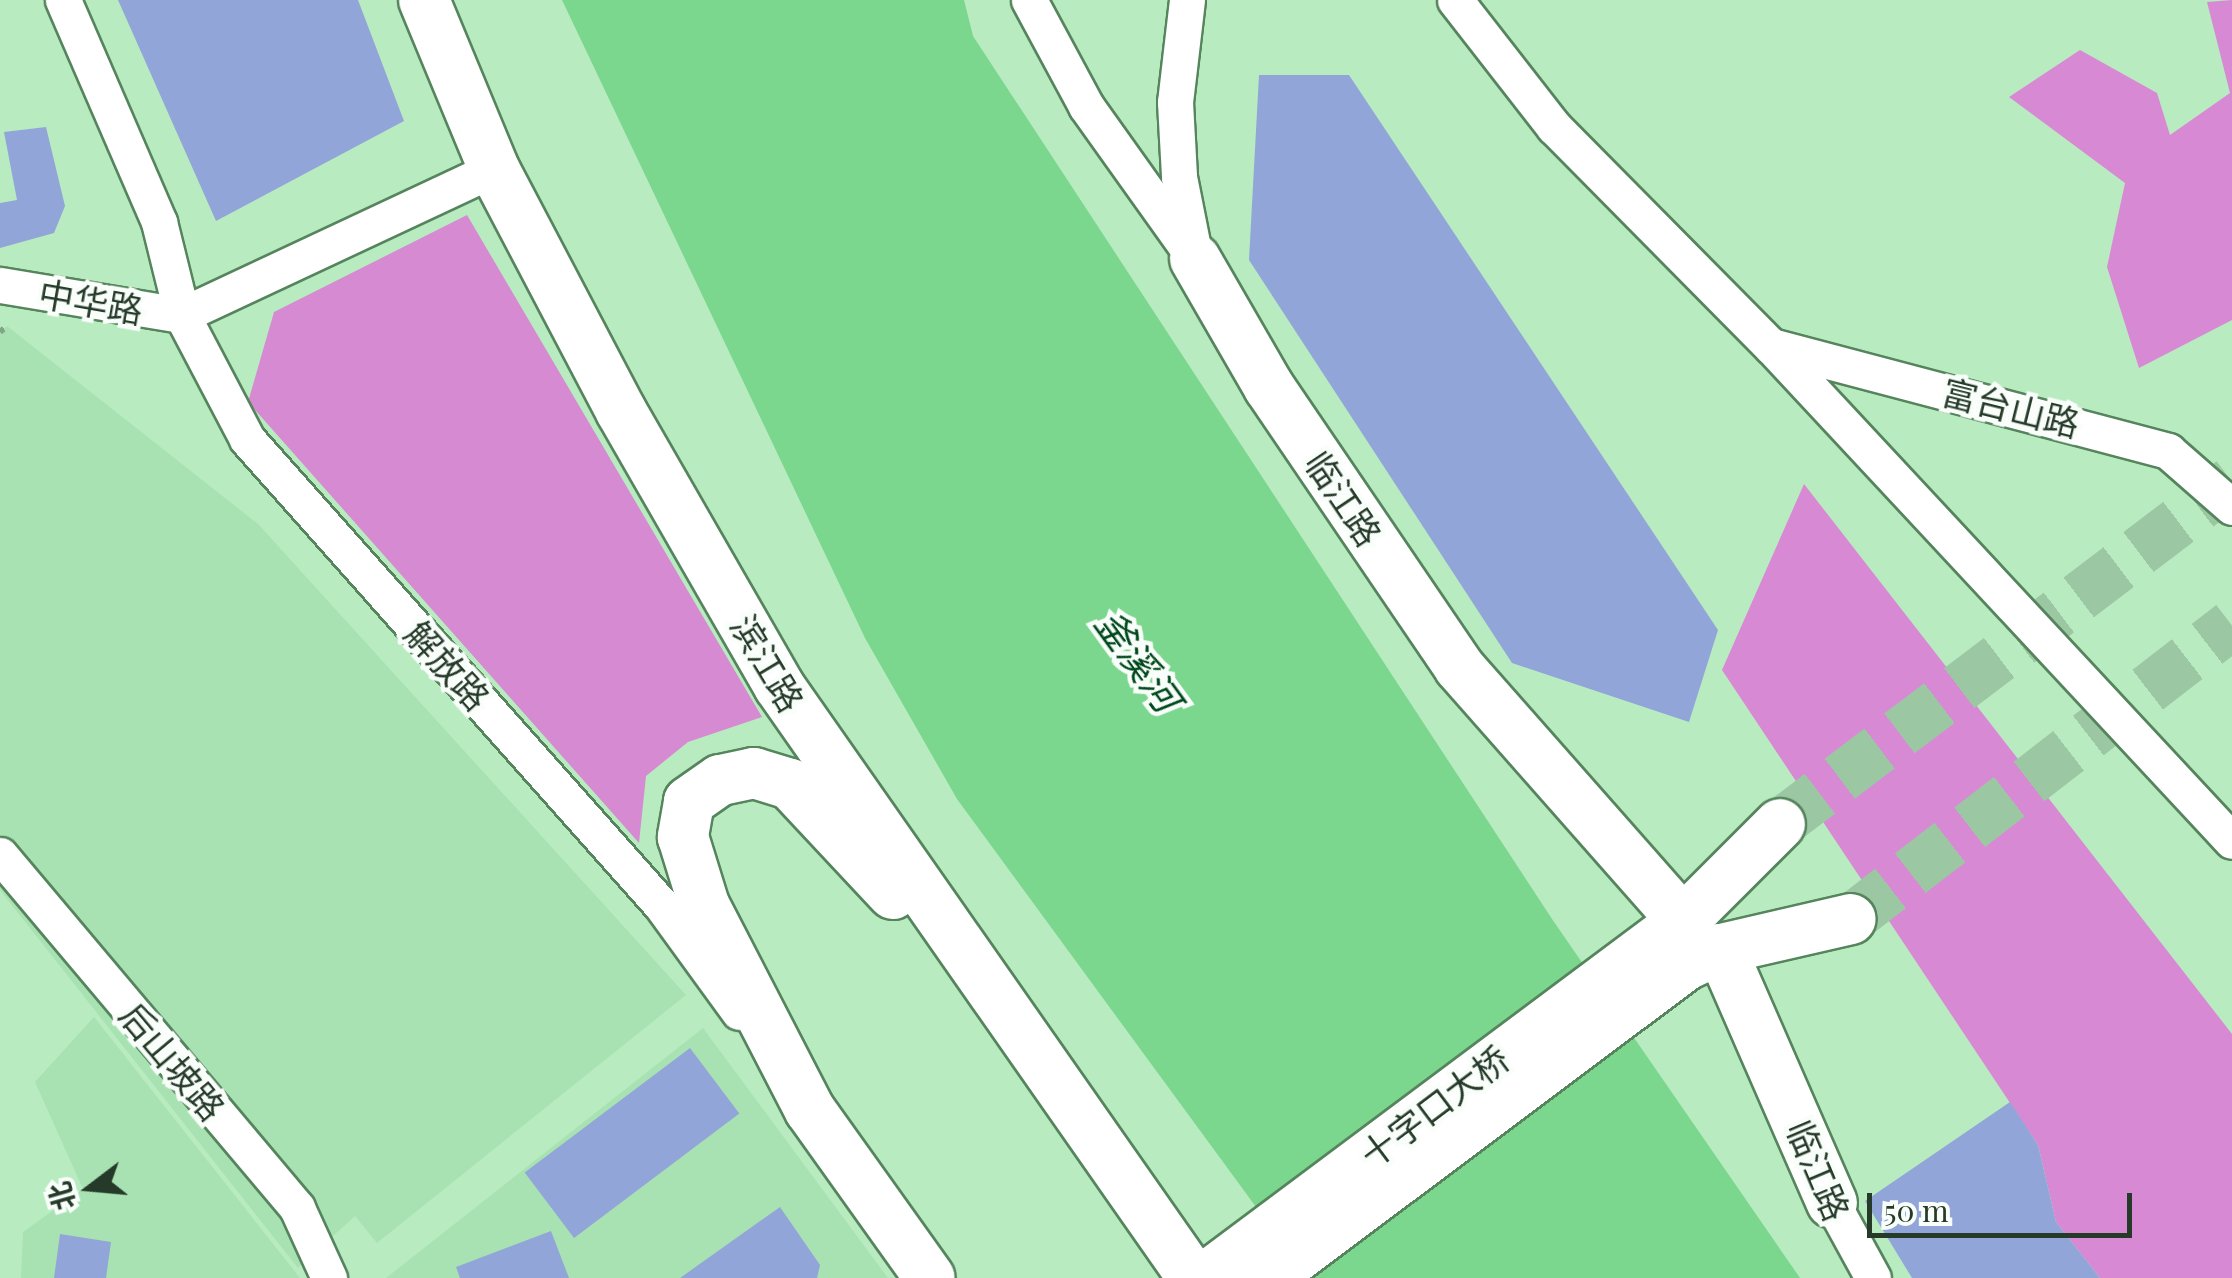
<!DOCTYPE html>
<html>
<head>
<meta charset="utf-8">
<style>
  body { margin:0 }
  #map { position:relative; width:2232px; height:1278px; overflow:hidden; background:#b8ebc0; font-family:"Playfair Display","Noto Sans SC",serif }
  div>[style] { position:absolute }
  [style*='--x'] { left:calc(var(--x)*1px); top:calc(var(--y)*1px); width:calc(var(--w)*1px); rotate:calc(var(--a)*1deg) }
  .built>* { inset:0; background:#a8e2b2 }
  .green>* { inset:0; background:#d68ad1 }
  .forest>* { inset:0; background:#d889d3 }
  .water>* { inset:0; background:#7bd68e }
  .building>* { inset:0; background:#92a5d9; transform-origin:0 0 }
  .secondary-tunnel>* { height:50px; margin-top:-25px; transform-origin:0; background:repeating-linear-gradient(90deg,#9bc8a2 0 50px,transparent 0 75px) }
  .path>* { height:6px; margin-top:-3px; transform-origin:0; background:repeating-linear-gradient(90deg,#7fa786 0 5px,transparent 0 10px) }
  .roads { filter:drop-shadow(2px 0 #55845d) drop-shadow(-2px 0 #55845d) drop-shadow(0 2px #55845d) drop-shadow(0 -2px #55845d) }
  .street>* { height:35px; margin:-17.5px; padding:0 17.5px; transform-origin:17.5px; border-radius:17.5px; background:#fff }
  .secondary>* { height:50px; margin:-25px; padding:0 25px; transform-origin:25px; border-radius:25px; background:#fff }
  span { translate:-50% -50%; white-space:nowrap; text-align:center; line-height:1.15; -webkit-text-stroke:9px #f9fefa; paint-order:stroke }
  .street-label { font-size:35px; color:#253a29 }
  .water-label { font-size:38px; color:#00491c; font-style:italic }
  .north { position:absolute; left:40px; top:1138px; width:100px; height:100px; -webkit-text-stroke:8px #f9fefa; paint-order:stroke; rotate:254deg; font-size:28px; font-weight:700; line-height:40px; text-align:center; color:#253a29 }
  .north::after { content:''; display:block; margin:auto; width:35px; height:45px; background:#253a29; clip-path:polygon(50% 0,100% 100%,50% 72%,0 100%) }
  .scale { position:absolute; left:1867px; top:1193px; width:265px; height:45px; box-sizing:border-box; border:5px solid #253a29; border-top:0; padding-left:12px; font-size:30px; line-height:35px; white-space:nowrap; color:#253a29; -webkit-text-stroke:8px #f9fefa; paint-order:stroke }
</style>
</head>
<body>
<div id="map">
  <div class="built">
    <i style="clip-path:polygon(7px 326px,258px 524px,686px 995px,377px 1243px,355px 1216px,298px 1268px,0 890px,0 333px)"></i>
    <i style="clip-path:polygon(94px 1017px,300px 1278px,21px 1278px,23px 1232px,83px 1189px,35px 1082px)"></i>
    <i style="clip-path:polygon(703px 1028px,888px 1278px,386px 1278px)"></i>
  </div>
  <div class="green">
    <i style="clip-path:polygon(467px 215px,762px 717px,688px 742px,646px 776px,639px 843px,248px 402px,274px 312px)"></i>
  </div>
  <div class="forest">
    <i style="clip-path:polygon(2232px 0,2232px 320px,2139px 368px,2107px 267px,2125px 183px,2009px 97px,2080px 50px,2157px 93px,2170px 135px,2230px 93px,2207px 2px)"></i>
    <i style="clip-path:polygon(1804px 484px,2232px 1034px,2232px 1278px,2100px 1278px,2056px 1222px,2038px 1145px,1722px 670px)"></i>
  </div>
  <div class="water">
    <i style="clip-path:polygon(562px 0,964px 0,973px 36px,1552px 919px,1800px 1278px,1308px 1278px,957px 799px,865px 638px)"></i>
  </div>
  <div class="building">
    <i style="clip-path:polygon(118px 0,358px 0,404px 121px,216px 221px)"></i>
    <i style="clip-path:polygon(1259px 75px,1349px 75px,1718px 630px,1689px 722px,1512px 663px,1249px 260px)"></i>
    <i style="clip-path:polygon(46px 127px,65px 206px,54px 233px,0 248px,0 203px,17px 200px,4px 132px)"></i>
    <i style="left:690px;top:1048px;width:82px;height:207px;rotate:53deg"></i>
    <i style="clip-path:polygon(2010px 1102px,2038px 1145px,2056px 1222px,2100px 1278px,1912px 1278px,1865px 1201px)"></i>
    <i style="clip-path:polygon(780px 1207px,820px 1265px,817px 1278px,680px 1278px)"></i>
    <i style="clip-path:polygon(551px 1231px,569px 1278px,460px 1278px,456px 1267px)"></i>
    <i style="clip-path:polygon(60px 1234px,111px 1242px,106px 1278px,54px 1278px)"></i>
  </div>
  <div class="secondary-tunnel">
    <i style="--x:1780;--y:824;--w:567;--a:-37.19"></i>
    <i style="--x:1851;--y:919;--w:481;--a:-37.7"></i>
  </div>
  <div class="path">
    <i style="--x:0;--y:332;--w:9;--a:-41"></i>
  </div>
  <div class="roads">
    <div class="street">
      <i style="--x:63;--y:0;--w:242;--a:66.6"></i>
      <i style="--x:159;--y:222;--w:96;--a:76.1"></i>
      <i style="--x:182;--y:315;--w:140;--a:62.3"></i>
      <i style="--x:247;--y:439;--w:625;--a:48.37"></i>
      <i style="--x:662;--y:906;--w:131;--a:54"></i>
      <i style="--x:1029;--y:0;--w:120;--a:61.7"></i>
      <i style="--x:1086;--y:106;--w:188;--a:54.5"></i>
      <i style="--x:1187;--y:0;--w:103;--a:96.7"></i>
      <i style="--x:1175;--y:102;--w:75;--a:86.9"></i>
      <i style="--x:1179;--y:177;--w:72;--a:78.8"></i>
      <i style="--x:1455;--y:0;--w:161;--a:52.1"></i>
      <i style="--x:1554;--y:127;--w:308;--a:45.3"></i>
      <i style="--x:1771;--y:346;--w:676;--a:47.04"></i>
      <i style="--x:0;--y:285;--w:184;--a:9.4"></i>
      <i style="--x:182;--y:315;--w:344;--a:-25.1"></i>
      <i style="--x:1771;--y:346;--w:411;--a:14.8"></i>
      <i style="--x:2168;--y:451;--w:85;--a:41.2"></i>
      <i style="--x:0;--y:855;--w:461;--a:49.9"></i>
      <i style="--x:297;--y:1208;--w:77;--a:65.4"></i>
      <i style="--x:1832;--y:1203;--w:85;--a:61.3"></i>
    </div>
    <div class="secondary">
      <i style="--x:424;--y:0;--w:183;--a:67.5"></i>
      <i style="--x:494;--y:169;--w:273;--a:62.3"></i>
      <i style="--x:621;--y:411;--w:317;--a:60.1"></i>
      <i style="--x:779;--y:686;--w:722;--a:55.03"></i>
      <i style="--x:1195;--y:259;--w:148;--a:60"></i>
      <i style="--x:1269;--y:387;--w:338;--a:55.8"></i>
      <i style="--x:1459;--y:667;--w:339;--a:48.6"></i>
      <i style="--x:893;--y:894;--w:151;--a:-133.1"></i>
      <i style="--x:790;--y:784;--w:38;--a:-163"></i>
      <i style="--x:754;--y:773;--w:35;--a:168"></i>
      <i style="--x:720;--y:780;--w:38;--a:145"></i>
      <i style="--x:689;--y:802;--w:36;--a:100"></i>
      <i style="--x:683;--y:837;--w:71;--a:72.8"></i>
      <i style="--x:704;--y:905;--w:231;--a:62.7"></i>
      <i style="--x:810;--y:1110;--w:206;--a:54.5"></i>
      <i style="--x:1721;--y:949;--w:277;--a:66.4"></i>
      <i style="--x:1205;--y:1278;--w:597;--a:-36.75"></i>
      <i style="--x:1683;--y:921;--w:137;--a:-45"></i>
      <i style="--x:1268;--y:1278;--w:522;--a:-36.83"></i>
      <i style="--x:1686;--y:965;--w:38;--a:-25"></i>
      <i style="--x:1721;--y:949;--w:133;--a:-13"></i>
    </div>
  </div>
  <div class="street-label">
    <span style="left:91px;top:301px;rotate:10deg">中华路</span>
    <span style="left:2011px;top:407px;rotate:14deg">富台山路</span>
    <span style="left:1344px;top:498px;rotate:56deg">临江路</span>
    <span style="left:768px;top:663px;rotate:59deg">滨江路</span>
    <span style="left:448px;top:665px;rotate:48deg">解放路</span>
    <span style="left:173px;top:1061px;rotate:50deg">后山坡路</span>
    <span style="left:1434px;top:1106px;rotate:-37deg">十字口大桥</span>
    <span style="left:1819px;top:1170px;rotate:67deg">临江路</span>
  </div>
  <div class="water-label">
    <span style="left:1139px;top:660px;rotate:54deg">釜溪河</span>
  </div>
  <div class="north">北</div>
  <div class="scale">50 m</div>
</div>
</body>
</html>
